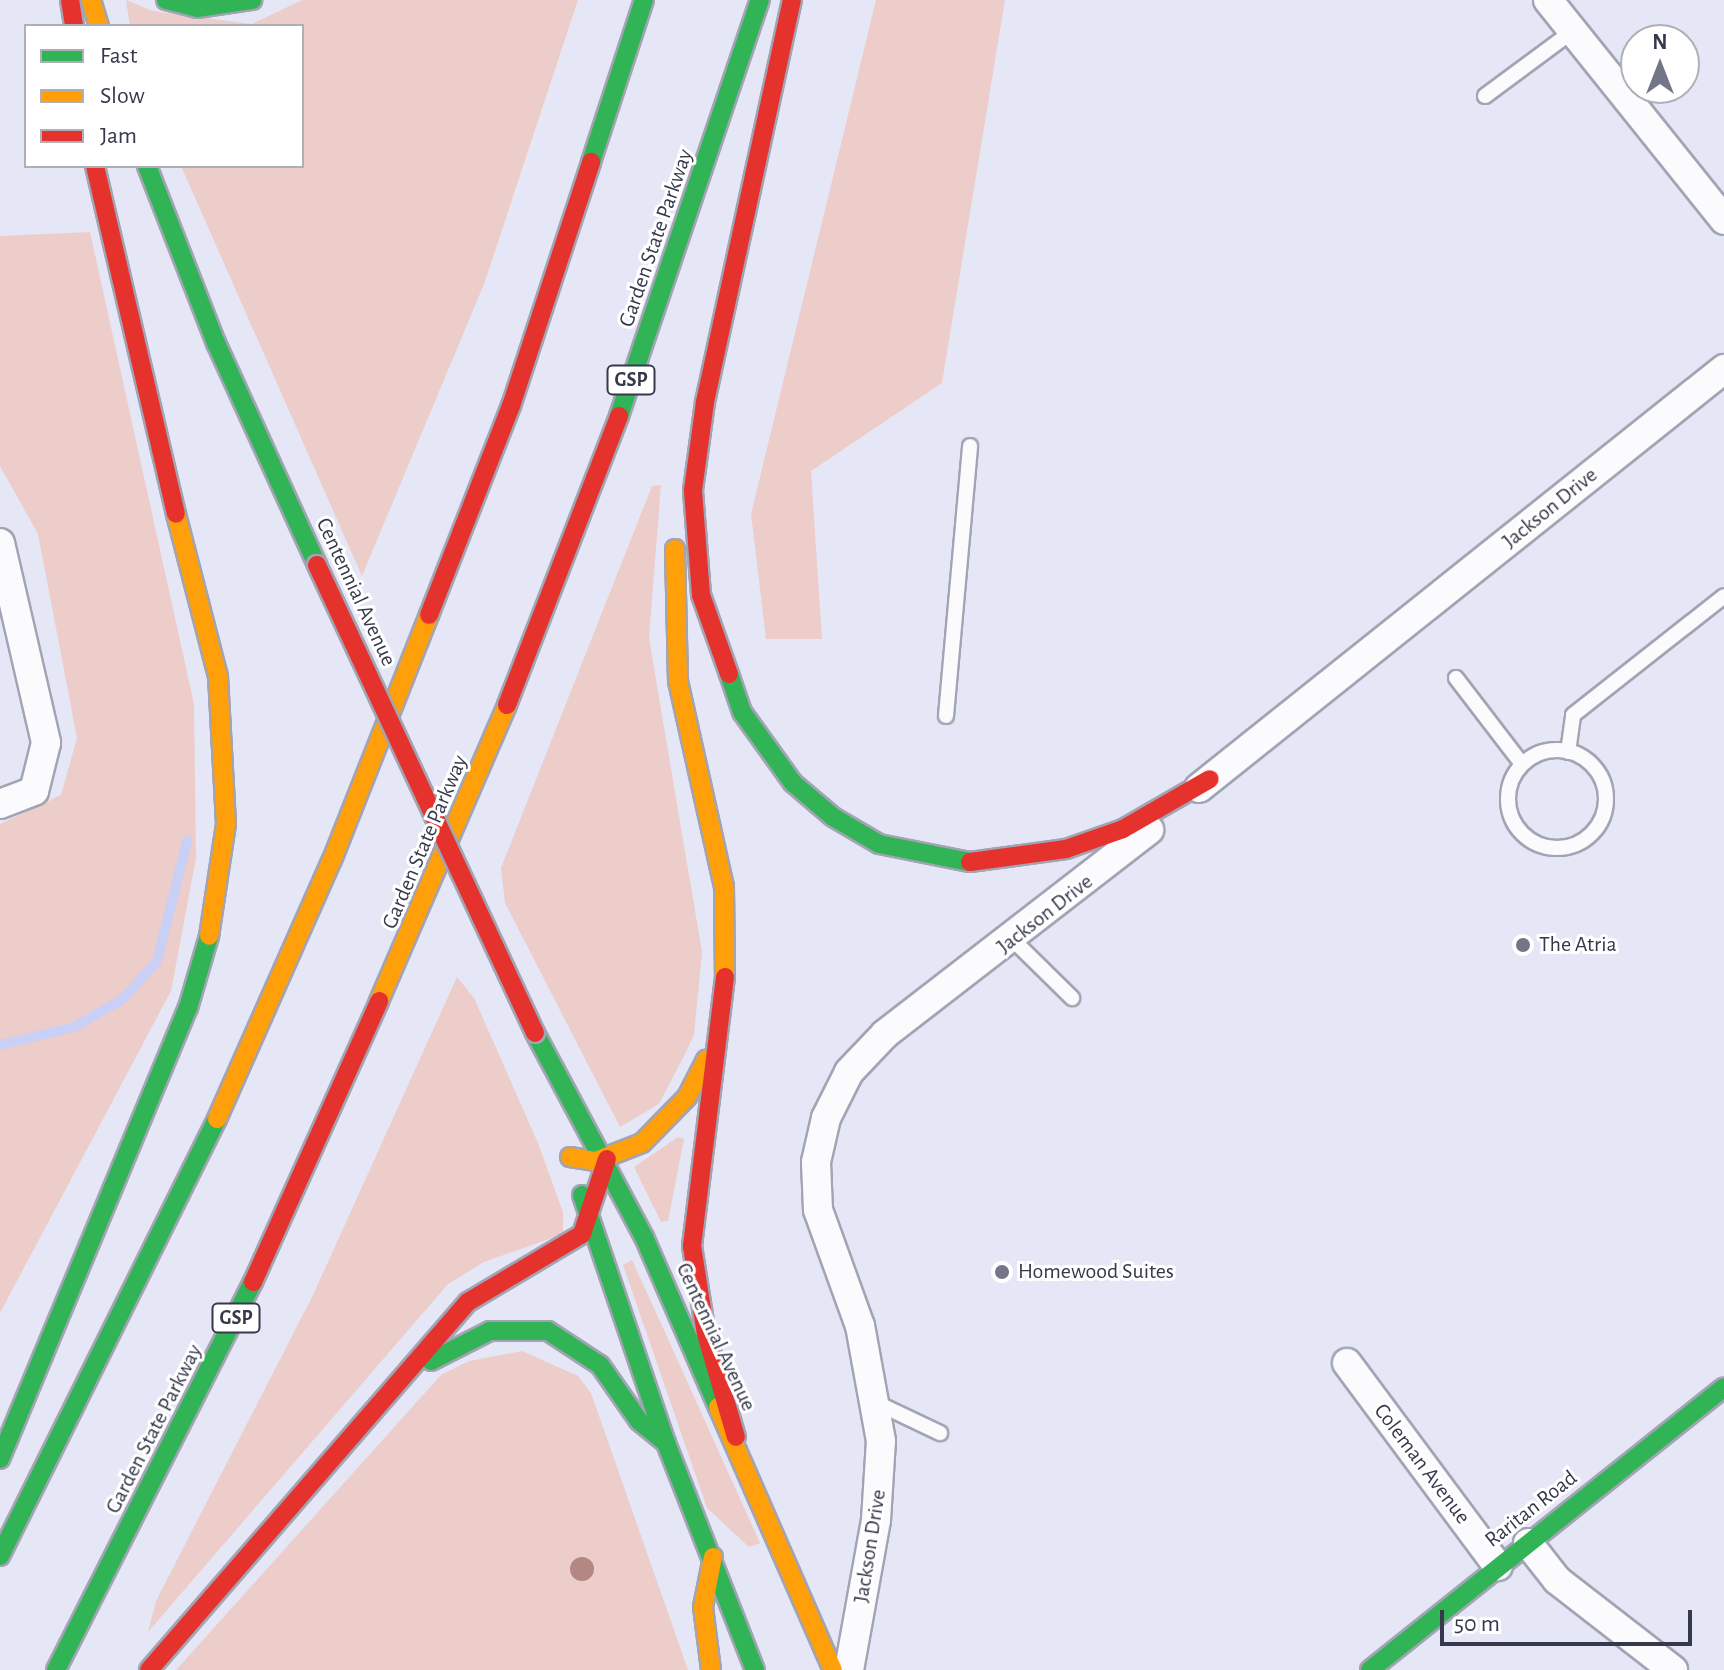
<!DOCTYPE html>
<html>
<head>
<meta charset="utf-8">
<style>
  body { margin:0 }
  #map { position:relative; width:1724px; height:1670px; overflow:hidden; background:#e5e7f6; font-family:"Alegreya Sans",sans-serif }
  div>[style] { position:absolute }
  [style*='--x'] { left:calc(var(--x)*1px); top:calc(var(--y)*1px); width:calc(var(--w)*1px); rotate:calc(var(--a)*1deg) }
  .green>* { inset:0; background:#edcdc9 }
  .stream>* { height:10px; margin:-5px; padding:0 5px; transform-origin:5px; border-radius:5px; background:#cad0f5 }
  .roads { filter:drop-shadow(2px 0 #a2a4b3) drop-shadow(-2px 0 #a2a4b3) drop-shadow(0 2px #a2a4b3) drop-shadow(0 -2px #a2a4b3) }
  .lane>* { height:14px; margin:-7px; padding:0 7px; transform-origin:7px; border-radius:7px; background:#fbfbfe }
  .lane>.ring { margin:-7px; padding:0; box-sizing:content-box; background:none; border:14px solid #fbfbfe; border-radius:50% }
  .street>* { height:28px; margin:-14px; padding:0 14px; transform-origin:14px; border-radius:14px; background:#fbfbfe }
  .fast>* { height:18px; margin:-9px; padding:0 9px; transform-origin:9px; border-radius:9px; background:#30b455 }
  .slow>* { height:18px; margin:-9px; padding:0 9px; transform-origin:9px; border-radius:9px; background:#ff9f0a }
  .jam>* { height:18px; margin:-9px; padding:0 9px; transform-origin:9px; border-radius:9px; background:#e5322d }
  .bridges { filter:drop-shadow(2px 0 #a2a4b3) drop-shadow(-2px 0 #a2a4b3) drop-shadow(0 2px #a2a4b3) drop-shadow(0 -2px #a2a4b3) }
  .jam-bridge>* { height:18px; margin:-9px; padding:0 9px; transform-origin:9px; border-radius:9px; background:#e5322d }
  .trees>* { width:24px; height:24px; margin:-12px; border-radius:50%; background:#b38882 }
  .dots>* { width:22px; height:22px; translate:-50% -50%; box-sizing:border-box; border:4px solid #fff; border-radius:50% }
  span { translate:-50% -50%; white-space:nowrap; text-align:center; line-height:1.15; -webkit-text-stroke:6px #fff; paint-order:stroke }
  .shield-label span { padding:2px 6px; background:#fff; border:2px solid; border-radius:6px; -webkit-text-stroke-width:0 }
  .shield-label { font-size:20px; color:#36394b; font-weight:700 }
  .street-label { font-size:22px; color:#36394b }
  .poi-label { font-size:22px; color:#36394b }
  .left { translate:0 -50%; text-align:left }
  .legend { position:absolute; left:24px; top:24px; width:280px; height:144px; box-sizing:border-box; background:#fff; border:2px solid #afb0b7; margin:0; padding:10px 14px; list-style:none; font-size:24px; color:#36394b }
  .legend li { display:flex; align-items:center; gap:16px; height:40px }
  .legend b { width:40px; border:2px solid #afb0b7 }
  .north { position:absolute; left:1620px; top:24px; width:80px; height:80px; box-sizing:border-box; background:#fff; border:2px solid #afb0b7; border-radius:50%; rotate:0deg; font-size:22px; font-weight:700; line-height:32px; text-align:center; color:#36394b }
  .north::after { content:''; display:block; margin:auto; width:28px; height:36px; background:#737687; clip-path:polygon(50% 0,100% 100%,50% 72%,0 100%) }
  .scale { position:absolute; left:1440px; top:1610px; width:252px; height:36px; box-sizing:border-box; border:4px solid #36394b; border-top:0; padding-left:10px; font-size:24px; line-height:28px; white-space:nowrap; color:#36394b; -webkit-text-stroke:6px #fff; paint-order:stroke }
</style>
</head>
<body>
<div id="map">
  <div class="green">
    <i style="clip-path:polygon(126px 0,153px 11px,252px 24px,302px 0,578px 0,484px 284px,362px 576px,181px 166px,302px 166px,302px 26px,130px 26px)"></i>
    <i style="clip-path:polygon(876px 0,1005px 0,942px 383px,811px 471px,822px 639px,766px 639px,751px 514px)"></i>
    <i style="clip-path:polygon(90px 232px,194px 704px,196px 858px,171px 991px,0 1313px,0 824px,61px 795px,77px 738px,38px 534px,0 466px,0 236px)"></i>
    <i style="clip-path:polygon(661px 485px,649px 638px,702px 952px,694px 1035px,684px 1056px,659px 1104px,620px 1127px,505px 903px,501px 868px,652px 486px)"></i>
    <i style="clip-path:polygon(457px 977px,474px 998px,538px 1143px,563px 1212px,563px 1234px,484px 1262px,448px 1284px,148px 1632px,156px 1601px,313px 1295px)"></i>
    <i style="clip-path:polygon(678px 1137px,684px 1139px,668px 1221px,661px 1222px,634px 1167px)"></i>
    <i style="clip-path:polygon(632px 1260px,664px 1330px,760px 1543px,749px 1547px,707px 1508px,623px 1265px)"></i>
    <i style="clip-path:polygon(522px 1351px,578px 1376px,591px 1393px,688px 1670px,176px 1670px,441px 1375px,469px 1361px)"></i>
  </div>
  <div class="stream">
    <i style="--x:0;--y:1045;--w:76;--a:-13.7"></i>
    <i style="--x:74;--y:1027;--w:56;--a:-29.7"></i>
    <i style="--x:123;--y:999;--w:51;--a:-48.2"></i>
    <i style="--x:157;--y:961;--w:124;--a:-76"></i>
  </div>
  <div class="roads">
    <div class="lane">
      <i style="--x:1485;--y:96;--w:109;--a:-36.5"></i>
      <i style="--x:1456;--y:678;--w:108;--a:52.5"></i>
      <i style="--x:946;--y:716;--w:271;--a:-84.9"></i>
      <i class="ring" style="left:1508px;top:750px;width:84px;height:84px"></i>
      <i style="--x:1568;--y:752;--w:37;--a:-82"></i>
      <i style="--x:1573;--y:715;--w:192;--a:-38.2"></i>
      <i style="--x:1013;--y:940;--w:83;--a:44.5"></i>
      <i style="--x:877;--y:1403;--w:70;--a:25.5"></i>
    </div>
    <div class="street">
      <i style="--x:1548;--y:0;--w:282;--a:51.3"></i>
      <i style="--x:0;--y:543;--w:205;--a:77"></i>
      <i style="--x:46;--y:743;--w:49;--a:104"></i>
      <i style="--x:34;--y:791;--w:36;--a:159"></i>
      <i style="--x:1199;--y:788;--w:672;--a:-38.59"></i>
      <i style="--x:1347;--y:1363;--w:253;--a:53.4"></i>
      <i style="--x:1528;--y:1543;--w:47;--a:51.9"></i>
      <i style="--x:1557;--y:1580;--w:147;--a:37.8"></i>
      <i style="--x:849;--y:1670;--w:152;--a:-79.8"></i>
      <i style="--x:876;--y:1520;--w:79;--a:-86.4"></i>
      <i style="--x:881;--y:1441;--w:117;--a:-100.3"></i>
      <i style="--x:860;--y:1326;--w:123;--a:-109.9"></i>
      <i style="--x:818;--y:1210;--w:48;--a:-92.4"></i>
      <i style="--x:816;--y:1162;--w:45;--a:-77.2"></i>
      <i style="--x:826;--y:1118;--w:51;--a:-63.4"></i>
      <i style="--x:849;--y:1072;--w:52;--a:-46.5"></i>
      <i style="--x:885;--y:1034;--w:334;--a:-37.7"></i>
    </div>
    <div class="fast">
      <i style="--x:166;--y:0;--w:32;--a:14"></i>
      <i style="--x:197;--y:8;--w:56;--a:-8.3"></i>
      <i style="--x:591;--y:162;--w:170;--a:-71.9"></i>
      <i style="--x:147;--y:166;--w:190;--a:68.7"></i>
      <i style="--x:216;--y:343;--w:244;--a:65.5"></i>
      <i style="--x:619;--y:416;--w:439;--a:-71.3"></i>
      <i style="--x:729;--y:674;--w:40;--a:71.1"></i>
      <i style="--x:742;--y:712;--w:87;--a:54.3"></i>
      <i style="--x:793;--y:783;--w:52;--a:40.4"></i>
      <i style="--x:833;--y:817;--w:53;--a:30.4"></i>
      <i style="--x:879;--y:844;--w:93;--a:11.2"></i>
      <i style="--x:535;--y:1033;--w:231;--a:61.9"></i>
      <i style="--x:644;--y:1237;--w:185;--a:66.5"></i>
      <i style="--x:582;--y:1195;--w:262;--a:71.3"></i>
      <i style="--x:666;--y:1443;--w:244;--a:68.6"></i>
      <i style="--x:431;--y:1361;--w:66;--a:-27"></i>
      <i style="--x:490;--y:1331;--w:58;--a:0"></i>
      <i style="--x:548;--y:1331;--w:62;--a:33.2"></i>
      <i style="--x:600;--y:1365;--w:68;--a:55.1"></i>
      <i style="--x:639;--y:1421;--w:35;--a:39"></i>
      <i style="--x:0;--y:1459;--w:489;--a:-67.4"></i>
      <i style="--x:188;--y:1008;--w:75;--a:-73.7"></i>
      <i style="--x:0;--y:1556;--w:488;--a:-63.6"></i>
      <i style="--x:56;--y:1670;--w:435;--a:-63.1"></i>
      <i style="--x:1370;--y:1670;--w:453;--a:-38.6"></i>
    </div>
    <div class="slow">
      <i style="--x:91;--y:0;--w:27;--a:73"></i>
      <i style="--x:176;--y:514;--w:167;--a:75.5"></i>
      <i style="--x:218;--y:676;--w:148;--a:86.9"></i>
      <i style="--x:226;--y:824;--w:113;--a:98.6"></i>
      <i style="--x:675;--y:549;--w:132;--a:88.7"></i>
      <i style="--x:678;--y:681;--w:210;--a:77.4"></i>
      <i style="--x:724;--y:886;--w:91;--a:89.4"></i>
      <i style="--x:379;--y:1001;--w:322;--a:-66.6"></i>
      <i style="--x:217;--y:1119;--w:283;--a:-66.1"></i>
      <i style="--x:332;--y:860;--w:264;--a:-68.4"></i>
      <i style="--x:570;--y:1157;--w:26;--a:9"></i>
      <i style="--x:596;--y:1161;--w:49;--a:-21.4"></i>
      <i style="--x:642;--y:1143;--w:64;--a:-45.6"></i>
      <i style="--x:687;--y:1097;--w:42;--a:-62.8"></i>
      <i style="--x:718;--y:1407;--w:287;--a:66.4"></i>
      <i style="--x:711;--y:1670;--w:64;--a:-97.2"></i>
      <i style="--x:703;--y:1607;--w:51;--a:-78.7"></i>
    </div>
    <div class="jam">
      <i style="--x:70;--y:0;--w:26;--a:81"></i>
      <i style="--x:95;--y:166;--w:357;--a:76.9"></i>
      <i style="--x:429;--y:615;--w:225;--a:-68.6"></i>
      <i style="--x:511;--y:406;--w:257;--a:-71.8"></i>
      <i style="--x:729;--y:674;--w:84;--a:-109.5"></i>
      <i style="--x:701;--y:595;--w:105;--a:-94.4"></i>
      <i style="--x:693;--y:490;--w:89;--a:-82.2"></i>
      <i style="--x:705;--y:402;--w:411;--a:-77.8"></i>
      <i style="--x:507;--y:705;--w:310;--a:-68.8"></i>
      <i style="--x:970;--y:862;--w:97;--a:-7.7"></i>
      <i style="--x:1066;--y:849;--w:60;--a:-19.3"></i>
      <i style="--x:1123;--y:829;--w:100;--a:-29.9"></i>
      <i style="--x:725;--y:977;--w:271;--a:97"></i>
      <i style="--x:692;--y:1246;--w:89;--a:81"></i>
      <i style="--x:706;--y:1334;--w:107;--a:73.8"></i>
      <i style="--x:253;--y:1282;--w:308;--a:-65.8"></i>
      <i style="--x:149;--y:1670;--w:487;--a:-49.1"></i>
      <i style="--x:468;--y:1302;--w:133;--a:-30.8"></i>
      <i style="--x:582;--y:1234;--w:79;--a:-71.6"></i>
    </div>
  </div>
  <div class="bridges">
    <div class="jam-bridge">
      <i style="--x:317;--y:565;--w:516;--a:65.02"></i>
    </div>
  </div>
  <div class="trees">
    <i style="left:582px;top:1569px"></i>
  </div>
  <div class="dots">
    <i style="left:1523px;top:945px;background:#737687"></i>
    <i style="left:1002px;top:1272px;background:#737687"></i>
  </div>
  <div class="shield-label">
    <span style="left:631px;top:380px">GSP</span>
    <span style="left:236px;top:1318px">GSP</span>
  </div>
  <div class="street-label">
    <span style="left:656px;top:238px;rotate:-71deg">Garden State Parkway</span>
    <span style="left:1550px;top:508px;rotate:-39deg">Jackson Drive</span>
    <span style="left:356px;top:592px;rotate:65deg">Centennial Avenue</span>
    <span style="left:425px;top:842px;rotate:-67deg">Garden State Parkway</span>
    <span style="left:1045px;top:914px;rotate:-38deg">Jackson Drive</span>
    <span style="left:716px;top:1337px;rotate:65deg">Centennial Avenue</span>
    <span style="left:154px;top:1429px;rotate:-63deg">Garden State Parkway</span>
    <span style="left:1422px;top:1464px;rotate:53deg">Coleman Avenue</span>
    <span style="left:1531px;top:1509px;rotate:-38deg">Raritan Road</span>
    <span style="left:870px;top:1546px;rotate:-81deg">Jackson Drive</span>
  </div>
  <div class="poi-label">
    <span class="left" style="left:1539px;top:945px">The Atria</span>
    <span class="left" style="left:1018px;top:1272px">Homewood Suites</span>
  </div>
  <ul class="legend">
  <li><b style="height:10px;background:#30b455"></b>Fast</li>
  <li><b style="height:10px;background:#ff9f0a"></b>Slow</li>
  <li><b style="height:10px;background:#e5322d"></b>Jam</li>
  </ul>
  <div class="north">N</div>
  <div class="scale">50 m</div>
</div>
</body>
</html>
